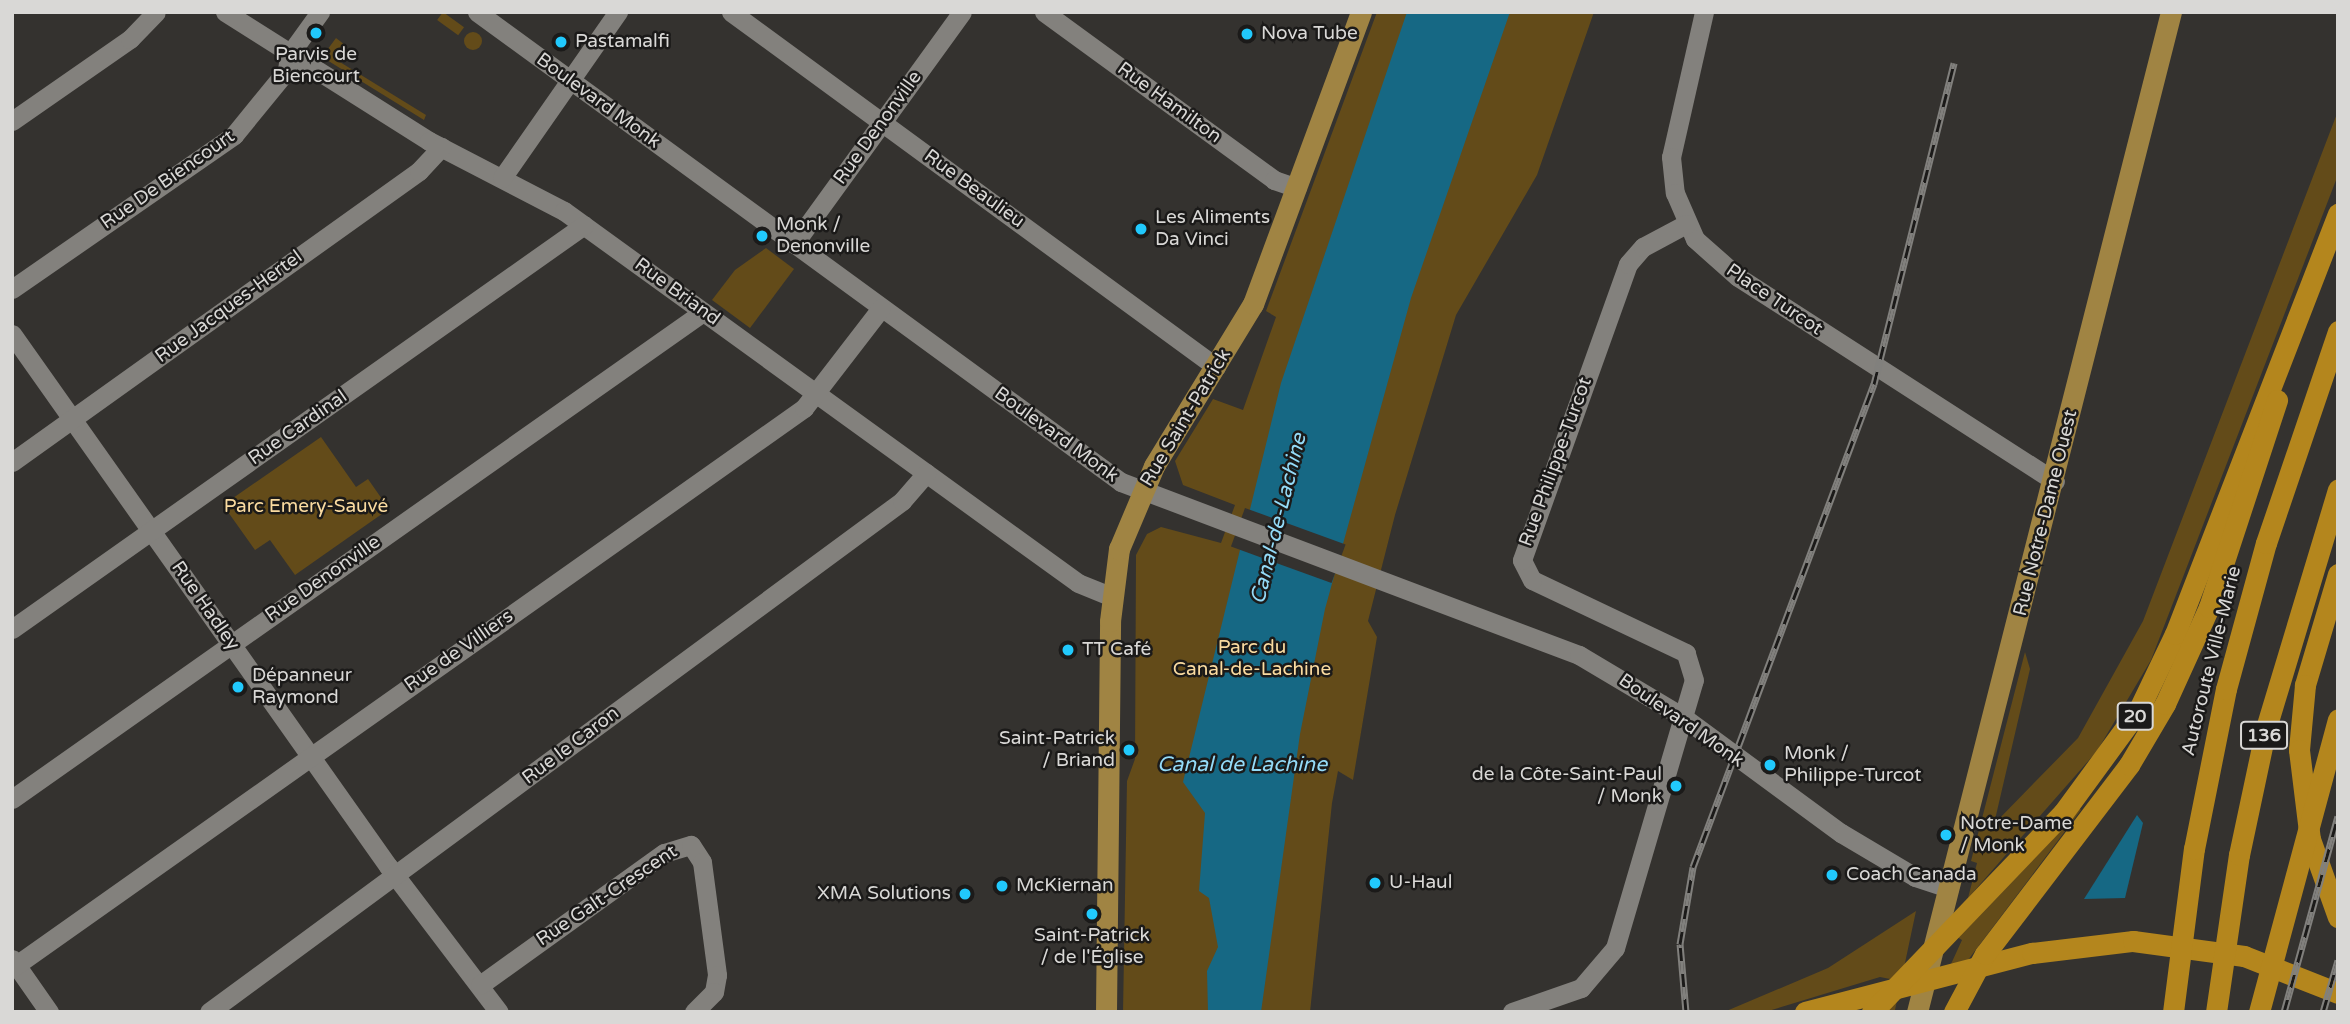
<!DOCTYPE html>
<html>
<head>
<meta charset="utf-8">
<style>
  body { margin:0 }
  #map { position:relative; width:2350px; height:1024px; overflow:hidden; background:#34322f; font-family:"Varela Round",sans-serif }
  div>[style] { position:absolute }
  [style*='--x'] { left:calc(var(--x)*1px); top:calc(var(--y)*1px); width:calc(var(--w)*1px); rotate:calc(var(--a)*1deg) }
  .green>* { inset:0; background:#634b19; transform-origin:0 0 }
  .round { border-radius:50% }
  .water>* { inset:0; background:#166884 }
  .pier>* { inset:0; background:#34322f; transform-origin:0 0 }
  .minor>* { height:19px; margin:-9.5px; padding:0 9.5px; transform-origin:9.5px; border-radius:9.5px; background:#83817d }
  .major>* { height:21px; margin:-10.5px; padding:0 10.5px; transform-origin:10.5px; border-radius:10.5px; background:#a08443 }
  .highway>* { height:21px; margin:-10.5px; padding:0 10.5px; transform-origin:10.5px; border-radius:10.5px; background:#b4861d }
  .rail>* { height:7px; margin-top:-3.5px; transform-origin:0; background:repeating-linear-gradient(90deg,#1b1a19 0 13px,#81807d 0 26px); box-sizing:border-box; border-block:2px solid #81807d }
  .dots>* { width:19px; height:19px; translate:-50% -50%; box-sizing:border-box; border:4px solid #1b1a19; border-radius:50% }
  span { translate:-50% -50%; white-space:nowrap; text-align:center; line-height:1.15; -webkit-text-stroke:5px #1b1a19; paint-order:stroke }
  .shield-label span { padding:2px 5px; background:#1b1a19; border:2px solid; border-radius:5px; -webkit-text-stroke-width:0 }
  .shield-label { font-size:18px; color:#d9d8d6; font-weight:700 }
  .poi-label { font-size:19px; color:#d9d8d6 }
  .left { translate:0 -50%; text-align:left }
  .right { translate:-100% -50%; text-align:right }
  .street-label { font-size:19px; color:#d9d8d6 }
  .park-label { font-size:19px; color:#fadba0 }
  .water-label { font-size:21px; color:#94dbf8; font-style:italic }
  .frame { position:absolute; inset:0; border:14px solid #d9d8d6; pointer-events:none }
</style>
</head>
<body>
<div id="map">
  <div class="green">
    <i style="left:443px;top:12px;width:26px;height:10px;rotate:36deg"></i>
    <i style="clip-path:polygon(1377px 12px,1594px 12px,1537px 175px,1456px 315px,1395px 515px,1368px 621px,1377px 637px,1353px 780px,1338px 771px,1332px 803px,1310px 1012px,1123px 1012px,1127px 781px,1135px 759px,1136px 555px,1147px 534px,1161px 527px,1221px 543px,1235px 505px,1183px 485px,1175px 461px,1213px 399px,1243px 410px,1276px 317px,1266px 311px)"></i>
    <i class="round" style="left:464px;top:32px;width:18px;height:18px"></i>
    <i style="clip-path:polygon(336px 38px,345px 45px,335px 59px,426px 115px,424px 120px,322px 57px)"></i>
    <i style="clip-path:polygon(2338px 111px,2338px 175px,2151px 660px,2097px 751px,1968px 898px,1977px 863px,1971px 861px,2025px 652px,2030px 669px,1994px 824px,2078px 738px,2143px 621px)"></i>
    <i style="clip-path:polygon(766px 248px,794px 269px,750px 328px,712px 300px,735px 270px)"></i>
    <i style="clip-path:polygon(321px 437px,356px 487px,368px 479px,389px 509px,295px 575px,270px 540px,255px 550px,223px 505px)"></i>
    <i style="clip-path:polygon(2077px 806px,2081px 810px,1968px 960px,1951px 964px,1962px 940px,1957px 937px)"></i>
    <i style="clip-path:polygon(1916px 911px,1895px 1010px,1887px 1010px,1895px 980px,1880px 977px,1765px 1012px,1724px 1012px,1828px 968px)"></i>
  </div>
  <div class="water">
    <i style="clip-path:polygon(1407px 12px,1510px 12px,1411px 298px,1325px 609px,1300px 734px,1261px 1012px,1208px 1012px,1207px 971px,1218px 947px,1209px 898px,1199px 891px,1205px 813px,1183px 782px,1281px 383px)"></i>
    <i style="clip-path:polygon(2137px 815px,2143px 823px,2125px 898px,2084px 899px)"></i>
  </div>
  <div class="pier">
    <i style="left:1245px;top:508px;width:107px;height:41px;rotate:20deg"></i>
  </div>
  <div class="minor">
    <i style="--x:225;--y:12;--w:241;--a:32.3"></i>
    <i style="--x:429;--y:141;--w:152;--a:27.4"></i>
    <i style="--x:564;--y:211;--w:634;--a:35.89"></i>
    <i style="--x:1078;--y:583;--w:37;--a:22"></i>
    <i style="--x:477;--y:12;--w:797;--a:36.12"></i>
    <i style="--x:1121;--y:482;--w:490;--a:20.7"></i>
    <i style="--x:1579;--y:655;--w:121;--a:30.8"></i>
    <i style="--x:1683;--y:717;--w:196;--a:36.3"></i>
    <i style="--x:1841;--y:833;--w:86;--a:30.7"></i>
    <i style="--x:1915;--y:877;--w:36;--a:18"></i>
    <i style="--x:731;--y:12;--w:601;--a:36.2"></i>
    <i style="--x:1044;--y:12;--w:285;--a:36.1"></i>
    <i style="--x:1274;--y:180;--w:24;--a:19"></i>
    <i style="--x:1704;--y:12;--w:149;--a:102.8"></i>
    <i style="--x:1671;--y:157;--w:36;--a:84"></i>
    <i style="--x:1675;--y:193;--w:50;--a:66.5"></i>
    <i style="--x:1695;--y:239;--w:57;--a:41.5"></i>
    <i style="--x:1738;--y:277;--w:377;--a:32.8"></i>
    <i style="--x:12;--y:121;--w:144;--a:-34.8"></i>
    <i style="--x:130;--y:39;--w:37;--a:-46"></i>
    <i style="--x:502;--y:178;--w:203;--a:-55.1"></i>
    <i style="--x:794;--y:244;--w:286;--a:-54.1"></i>
    <i style="--x:12;--y:289;--w:270;--a:-34.7"></i>
    <i style="--x:234;--y:135;--w:84;--a:-50.8"></i>
    <i style="--x:287;--y:70;--w:15;--a:-82"></i>
    <i style="--x:289;--y:55;--w:53;--a:-54.2"></i>
    <i style="--x:12;--y:334;--w:651;--a:54.75"></i>
    <i style="--x:388;--y:866;--w:183;--a:52.8"></i>
    <i style="--x:12;--y:462;--w:500;--a:-35.56"></i>
    <i style="--x:419;--y:171;--w:33;--a:-47"></i>
    <i style="--x:12;--y:629;--w:700;--a:-35.23"></i>
    <i style="--x:12;--y:799;--w:845;--a:-35.18"></i>
    <i style="--x:12;--y:959;--w:65;--a:55.1"></i>
    <i style="--x:12;--y:968;--w:970;--a:-35.26"></i>
    <i style="--x:804;--y:408;--w:126;--a:-52.4"></i>
    <i style="--x:480;--y:985;--w:226;--a:-35.7"></i>
    <i style="--x:664;--y:853;--w:28;--a:-17"></i>
    <i style="--x:691;--y:845;--w:20;--a:57"></i>
    <i style="--x:702;--y:862;--w:114;--a:82.4"></i>
    <i style="--x:717;--y:975;--w:17;--a:100"></i>
    <i style="--x:714;--y:992;--w:28;--a:135"></i>
    <i style="--x:209;--y:1012;--w:861;--a:-36.4"></i>
    <i style="--x:902;--y:501;--w:37;--a:-49"></i>
    <i style="--x:1512;--y:1012;--w:73;--a:-19.2"></i>
    <i style="--x:1581;--y:988;--w:52;--a:-49.6"></i>
    <i style="--x:1615;--y:948;--w:279;--a:-73.6"></i>
    <i style="--x:1694;--y:680;--w:28;--a:-107"></i>
    <i style="--x:1686;--y:653;--w:170;--a:-154.6"></i>
    <i style="--x:1532;--y:580;--w:22;--a:-117"></i>
    <i style="--x:1522;--y:560;--w:314;--a:-70.3"></i>
    <i style="--x:1628;--y:264;--w:23;--a:-49"></i>
    <i style="--x:1643;--y:247;--w:49;--a:-28.1"></i>
  </div>
  <div class="major">
    <i style="--x:1106;--y:1012;--w:391;--a:-89.4"></i>
    <i style="--x:1110;--y:621;--w:73;--a:-82.9"></i>
    <i style="--x:1119;--y:549;--w:90;--a:-67.1"></i>
    <i style="--x:1154;--y:466;--w:190;--a:-58.6"></i>
    <i style="--x:1253;--y:304;--w:311;--a:-69.7"></i>
    <i style="--x:1917;--y:1012;--w:1032;--a:-75.75"></i>
  </div>
  <div class="highway">
    <i style="--x:2338;--y:574;--w:116;--a:106.6"></i>
    <i style="--x:2305;--y:685;--w:65;--a:95.3"></i>
    <i style="--x:2299;--y:750;--w:90;--a:83"></i>
    <i style="--x:2310;--y:839;--w:83;--a:70.3"></i>
    <i style="--x:1805;--y:1012;--w:235;--a:-14.6"></i>
    <i style="--x:2032;--y:953;--w:102;--a:-6.8"></i>
    <i style="--x:2133;--y:941;--w:112;--a:7.7"></i>
    <i style="--x:2244;--y:956;--w:101;--a:21.5"></i>
    <i style="--x:1872;--y:1012;--w:276;--a:-46.2"></i>
    <i style="--x:2063;--y:813;--w:129;--a:-53.8"></i>
    <i style="--x:2139;--y:709;--w:83;--a:-64.4"></i>
    <i style="--x:2175;--y:634;--w:451;--a:-68.8"></i>
    <i style="--x:1954;--y:1012;--w:66;--a:-61.9"></i>
    <i style="--x:1985;--y:954;--w:238;--a:-52.7"></i>
    <i style="--x:2129;--y:765;--w:71;--a:-59.5"></i>
    <i style="--x:2165;--y:704;--w:107;--a:-65.6"></i>
    <i style="--x:2209;--y:607;--w:218;--a:-71.8"></i>
    <i style="--x:2173;--y:1012;--w:164;--a:-82.7"></i>
    <i style="--x:2194;--y:849;--w:163;--a:-78.7"></i>
    <i style="--x:2226;--y:689;--w:151;--a:-74.7"></i>
    <i style="--x:2266;--y:543;--w:224;--a:-71.2"></i>
    <i style="--x:2216;--y:1012;--w:159;--a:-81.7"></i>
    <i style="--x:2239;--y:855;--w:130;--a:-78"></i>
    <i style="--x:2266;--y:728;--w:249;--a:-73.2"></i>
    <i style="--x:2259;--y:1012;--w:303;--a:-74.9"></i>
  </div>
  <div class="rail">
    <i style="--x:1686;--y:1012;--w:68;--a:-95"></i>
    <i style="--x:1680;--y:944;--w:78;--a:-80.4"></i>
    <i style="--x:1693;--y:867;--w:516;--a:-69.46"></i>
    <i style="--x:1874;--y:384;--w:331;--a:-76"></i>
    <i style="--x:2284;--y:1012;--w:203;--a:-74.6"></i>
    <i style="--x:2323;--y:1012;--w:54;--a:-73.9"></i>
  </div>
  <div class="dots">
    <i style="left:316px;top:33px;background:#21c9fd"></i>
    <i style="left:1247px;top:34px;background:#21c9fd"></i>
    <i style="left:561px;top:42px;background:#21c9fd"></i>
    <i style="left:1141px;top:229px;background:#21c9fd"></i>
    <i style="left:762px;top:236px;background:#21c9fd"></i>
    <i style="left:1068px;top:650px;background:#21c9fd"></i>
    <i style="left:238px;top:687px;background:#21c9fd"></i>
    <i style="left:1129px;top:750px;background:#21c9fd"></i>
    <i style="left:1770px;top:765px;background:#21c9fd"></i>
    <i style="left:1676px;top:786px;background:#21c9fd"></i>
    <i style="left:1946px;top:835px;background:#21c9fd"></i>
    <i style="left:1832px;top:875px;background:#21c9fd"></i>
    <i style="left:1375px;top:883px;background:#21c9fd"></i>
    <i style="left:1002px;top:886px;background:#21c9fd"></i>
    <i style="left:965px;top:894px;background:#21c9fd"></i>
    <i style="left:1092px;top:914px;background:#21c9fd"></i>
  </div>
  <div class="shield-label">
    <span style="left:2135px;top:716px">20</span>
    <span style="left:2264px;top:735px">136</span>
  </div>
  <div class="poi-label">
    <span class="left" style="left:1261px;top:34px">Nova Tube</span>
    <span class="left" style="left:575px;top:42px">Pastamalfi</span>
    <span style="left:316px;top:66px">Parvis de<br>Biencourt</span>
    <span class="left" style="left:1155px;top:229px">Les Aliments<br>Da Vinci</span>
    <span class="left" style="left:776px;top:236px">Monk /<br>Denonville</span>
    <span class="left" style="left:1082px;top:650px">TT Café</span>
    <span class="left" style="left:252px;top:687px">Dépanneur<br>Raymond</span>
    <span class="right" style="left:1115px;top:750px">Saint-Patrick<br>/ Briand</span>
    <span class="left" style="left:1784px;top:765px">Monk /<br>Philippe-Turcot</span>
    <span class="right" style="left:1662px;top:786px">de la Côte-Saint-Paul<br>/ Monk</span>
    <span class="left" style="left:1960px;top:835px">Notre-Dame<br>/ Monk</span>
    <span class="left" style="left:1846px;top:875px">Coach Canada</span>
    <span class="left" style="left:1389px;top:883px">U-Haul</span>
    <span class="left" style="left:1016px;top:886px">McKiernan</span>
    <span class="right" style="left:951px;top:894px">XMA Solutions</span>
    <span style="left:1092px;top:947px">Saint-Patrick<br>/ de l'Église</span>
  </div>
  <div class="street-label">
    <span style="left:598px;top:101px;rotate:36deg">Boulevard Monk</span>
    <span style="left:1169px;top:103px;rotate:36deg">Rue Hamilton</span>
    <span style="left:878px;top:128px;rotate:-54deg">Rue Denonville</span>
    <span style="left:168px;top:180px;rotate:-35deg">Rue De Biencourt</span>
    <span style="left:974px;top:189px;rotate:36deg">Rue Beaulieu</span>
    <span style="left:677px;top:292px;rotate:36deg">Rue Briand</span>
    <span style="left:1774px;top:300px;rotate:34deg">Place Turcot</span>
    <span style="left:229px;top:307px;rotate:-36deg">Rue Jacques-Hertel</span>
    <span style="left:1186px;top:418px;rotate:-59deg">Rue Saint-Patrick</span>
    <span style="left:298px;top:428px;rotate:-35deg">Rue Cardinal</span>
    <span style="left:1056px;top:435px;rotate:36deg">Boulevard Monk</span>
    <span style="left:1556px;top:462px;rotate:-70deg">Rue Philippe-Turcot</span>
    <span style="left:2046px;top:513px;rotate:-76deg">Rue Notre-Dame Ouest</span>
    <span style="left:323px;top:579px;rotate:-35deg">Rue Denonville</span>
    <span style="left:205px;top:606px;rotate:55deg">Rue Hadley</span>
    <span style="left:459px;top:651px;rotate:-35deg">Rue de Villiers</span>
    <span style="left:2212px;top:661px;rotate:-76deg">Autoroute Ville-Marie</span>
    <span style="left:1681px;top:721px;rotate:35deg">Boulevard Monk</span>
    <span style="left:571px;top:746px;rotate:-37deg">Rue le Caron</span>
    <span style="left:607px;top:896px;rotate:-34deg">Rue Galt-Crescent</span>
  </div>
  <div class="park-label">
    <span style="left:306px;top:507px">Parc Emery-Sauvé</span>
    <span style="left:1252px;top:659px">Parc du<br>Canal-de-Lachine</span>
  </div>
  <div class="water-label">
    <span style="left:1279px;top:519px;rotate:-76deg">Canal-de-Lachine</span>
    <span style="left:1242px;top:765px">Canal de Lachine</span>
  </div>
  <div class="frame"></div>
</div>
</body>
</html>
